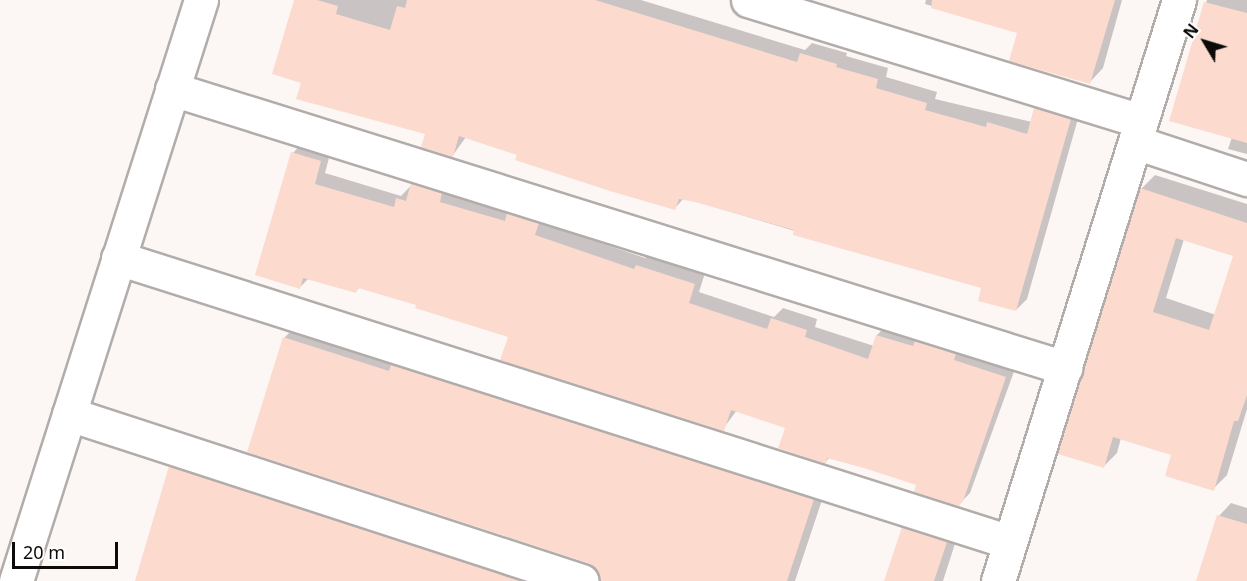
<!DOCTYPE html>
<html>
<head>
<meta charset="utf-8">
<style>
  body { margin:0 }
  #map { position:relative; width:1247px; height:581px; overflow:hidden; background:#fcf6f4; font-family:"Noto Sans",sans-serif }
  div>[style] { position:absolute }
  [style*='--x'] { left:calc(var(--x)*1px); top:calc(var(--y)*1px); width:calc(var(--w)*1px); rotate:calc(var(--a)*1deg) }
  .shadow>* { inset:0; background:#0003 }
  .building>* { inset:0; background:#fcdbce }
  .roads { filter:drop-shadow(2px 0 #b2acaa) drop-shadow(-2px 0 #b2acaa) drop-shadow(0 2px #b2acaa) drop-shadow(0 -2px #b2acaa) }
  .minor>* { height:33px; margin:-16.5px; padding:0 16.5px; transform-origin:16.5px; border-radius:16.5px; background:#fff }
  .tertiary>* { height:33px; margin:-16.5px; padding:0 16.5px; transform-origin:16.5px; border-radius:16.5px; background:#fff }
  .secondary>* { height:33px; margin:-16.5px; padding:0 16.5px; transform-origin:16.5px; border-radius:16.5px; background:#fff }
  span { translate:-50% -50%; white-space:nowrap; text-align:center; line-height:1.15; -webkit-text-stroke:6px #fff; paint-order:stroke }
  .north { position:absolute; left:1175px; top:12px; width:60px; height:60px; -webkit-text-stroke:4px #fff; paint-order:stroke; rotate:308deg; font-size:16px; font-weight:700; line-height:24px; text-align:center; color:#0d0b0a }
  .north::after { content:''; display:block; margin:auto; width:21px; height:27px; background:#0d0b0a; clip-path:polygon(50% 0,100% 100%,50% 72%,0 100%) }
  .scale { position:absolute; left:12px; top:542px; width:106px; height:27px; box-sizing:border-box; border:3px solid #0d0b0a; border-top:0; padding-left:8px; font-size:18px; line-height:21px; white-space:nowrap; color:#0d0b0a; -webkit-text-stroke:4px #fff; paint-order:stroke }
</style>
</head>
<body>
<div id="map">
  <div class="shadow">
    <i style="clip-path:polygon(295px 0,641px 0,805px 50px,812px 43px,847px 53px,846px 56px,888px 68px,886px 77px,937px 92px,935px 99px,1032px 122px,1036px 109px,1047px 97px,1081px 108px,1027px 299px,1016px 310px,983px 287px,684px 198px,675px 208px,466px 137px,453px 155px,427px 133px,303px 82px)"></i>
    <i style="clip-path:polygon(926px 0,1122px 0,1103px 68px,1090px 82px,1019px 32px,925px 4px)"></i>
    <i style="clip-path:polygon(1207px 0,1247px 0,1247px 154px,1228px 149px,1232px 137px,1171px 120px)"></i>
    <i style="clip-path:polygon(303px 142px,331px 150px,325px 173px,401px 196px,423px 173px,549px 212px,545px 224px,645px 258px,648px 255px,705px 273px,699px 292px,774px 317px,783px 308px,817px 319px,815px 327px,874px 346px,877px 335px,888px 324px,1016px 366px,970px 493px,959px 504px,918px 484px,830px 457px,825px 462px,787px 427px,737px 410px,723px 429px,510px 336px,417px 304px,360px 287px,356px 291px,309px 278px,300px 287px,293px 153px)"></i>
    <i style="clip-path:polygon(evenodd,1155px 175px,1247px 204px,1247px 409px,1227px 475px,1213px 489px,1173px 454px,1121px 438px,1117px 453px,1103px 467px,1141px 189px,1155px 175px,1184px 239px,1234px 255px,1216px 315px,1166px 298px,1184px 239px)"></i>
    <i style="clip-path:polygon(298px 324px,827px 485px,795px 581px,601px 581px,602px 577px,589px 562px,284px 338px)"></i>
    <i style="clip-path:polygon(184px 453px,577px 581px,136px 581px,170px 467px)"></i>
    <i style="clip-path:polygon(1231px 503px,1247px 508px,1247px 581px,1198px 581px,1219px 516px)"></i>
    <i style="clip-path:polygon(917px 514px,960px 528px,943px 581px,885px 581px,903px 528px)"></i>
  </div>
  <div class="building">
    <i style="clip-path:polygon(294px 0,317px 0,338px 6px,336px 14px,390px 30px,397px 6px,405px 8px,407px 0,595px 0,797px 62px,800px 53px,837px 64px,836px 67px,878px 79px,876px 88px,927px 103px,925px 110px,986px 127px,987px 122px,1027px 134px,1034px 108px,1071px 119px,1016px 311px,978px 301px,981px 288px,793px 235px,794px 230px,695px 202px,679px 199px,675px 210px,610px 191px,515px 160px,517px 155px,459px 136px,453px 157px,421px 147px,425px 134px,296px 99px,301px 83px,272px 74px)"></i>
    <i style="clip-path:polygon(932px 0,1115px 0,1090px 84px,1009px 61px,1017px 33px,931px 8px)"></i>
    <i style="clip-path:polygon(1204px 2px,1247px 13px,1247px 143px,1169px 121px)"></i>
    <i style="clip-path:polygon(291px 152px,321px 161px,315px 184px,394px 207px,396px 198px,406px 201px,411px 183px,442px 193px,440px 202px,505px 221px,507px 213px,539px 223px,535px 235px,634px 269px,636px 265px,695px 284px,689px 303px,767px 329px,771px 318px,807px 330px,805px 337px,868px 359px,876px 335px,913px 346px,915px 341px,956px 354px,954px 360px,1006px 377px,963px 501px,959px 506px,914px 492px,916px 485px,864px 468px,827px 458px,826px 464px,778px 448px,785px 428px,731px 410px,724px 431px,500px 360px,508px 337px,415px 308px,416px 305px,358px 288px,356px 293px,303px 278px,300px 289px,255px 275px)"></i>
    <i style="clip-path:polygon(evenodd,1140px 188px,1247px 223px,1247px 395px,1238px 421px,1234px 421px,1214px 491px,1165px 476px,1171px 455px,1113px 437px,1104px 468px,1058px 454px,1140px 188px,1176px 238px,1233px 256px,1209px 330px,1153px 312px,1176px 238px)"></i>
    <i style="clip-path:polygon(283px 337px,389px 371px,391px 365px,414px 372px,814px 499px,787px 581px,600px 581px,596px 569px,588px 563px,247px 452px)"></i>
    <i style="clip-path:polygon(169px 466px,521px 581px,135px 581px)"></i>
    <i style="clip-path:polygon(1217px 515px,1247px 524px,1247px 581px,1196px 581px)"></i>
    <i style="clip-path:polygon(902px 527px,947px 542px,934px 581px,884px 581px)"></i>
  </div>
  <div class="roads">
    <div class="minor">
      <i style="--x:748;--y:0;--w:411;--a:17.1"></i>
      <i style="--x:172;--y:89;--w:936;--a:17.35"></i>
      <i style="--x:1135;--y:142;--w:118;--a:18.3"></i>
      <i style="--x:118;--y:258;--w:936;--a:17.66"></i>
      <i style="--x:69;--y:414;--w:539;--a:18.03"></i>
    </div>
    <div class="tertiary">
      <i style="--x:998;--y:581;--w:609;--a:-72.7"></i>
    </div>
    <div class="secondary">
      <i style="--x:16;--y:581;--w:610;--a:-72.34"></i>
    </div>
  </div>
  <div class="north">N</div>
  <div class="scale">20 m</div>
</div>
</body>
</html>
